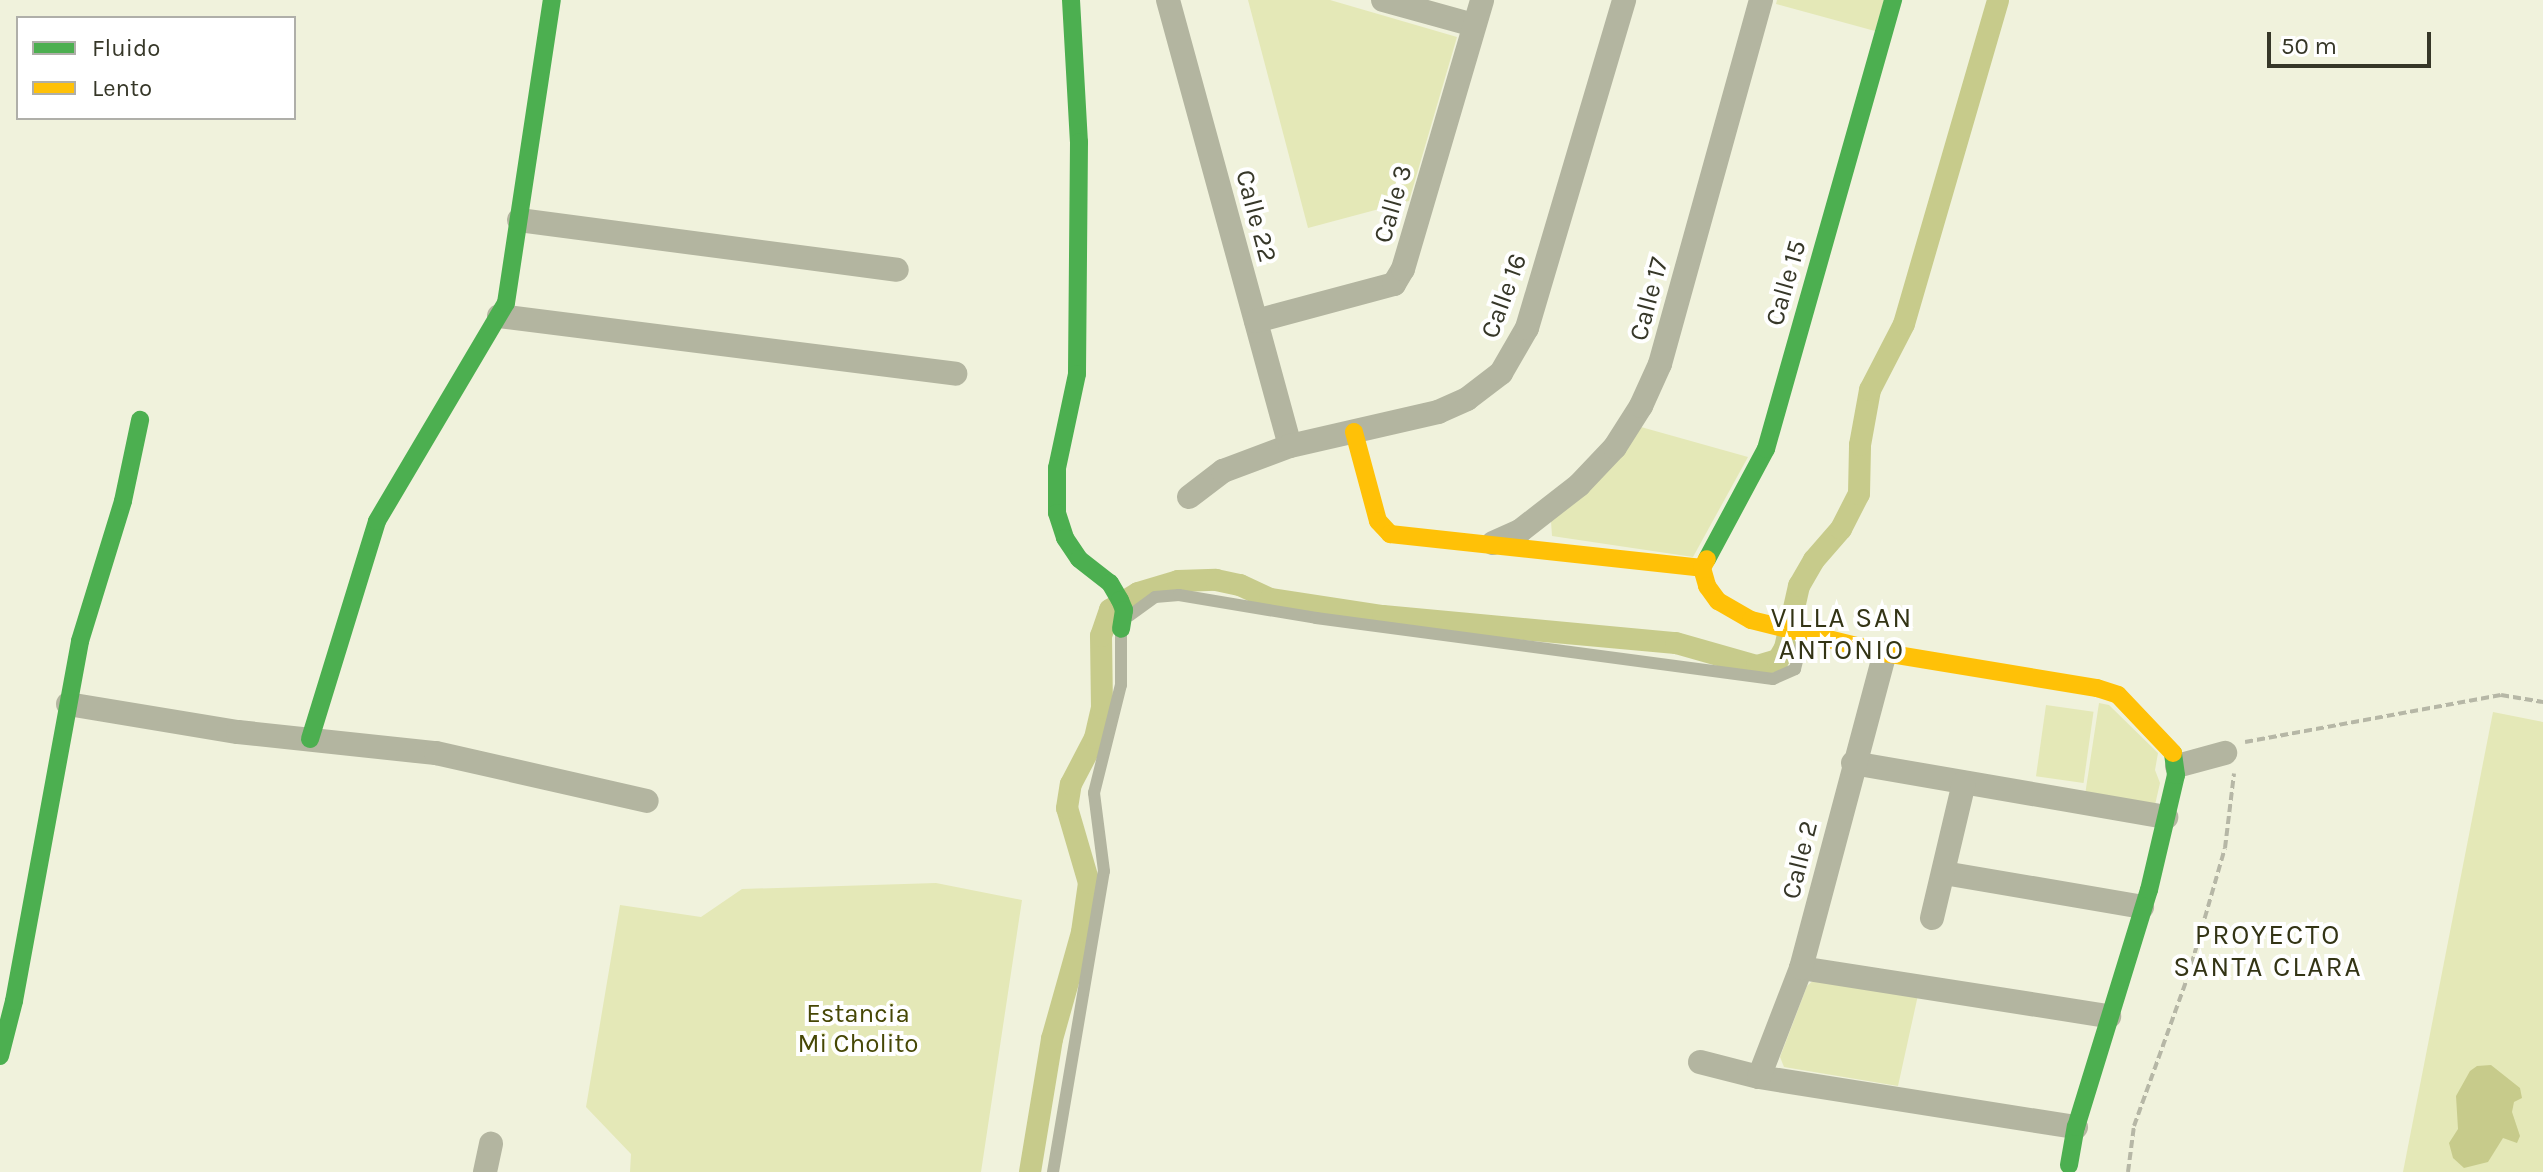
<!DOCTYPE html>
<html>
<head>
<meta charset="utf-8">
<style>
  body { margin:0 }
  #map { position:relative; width:2543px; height:1172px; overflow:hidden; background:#f0f2dc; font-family:Karla,sans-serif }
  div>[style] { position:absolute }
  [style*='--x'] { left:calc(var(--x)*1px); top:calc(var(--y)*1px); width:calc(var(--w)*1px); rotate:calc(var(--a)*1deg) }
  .green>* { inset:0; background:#e4e8b7; transform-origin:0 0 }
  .water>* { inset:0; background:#c7cb8b }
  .canal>* { height:22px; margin:-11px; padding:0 11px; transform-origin:11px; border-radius:11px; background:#c7cb8b }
  .path>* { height:4px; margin-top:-2px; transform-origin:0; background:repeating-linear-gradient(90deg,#b6b7a6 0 8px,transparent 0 12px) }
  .lane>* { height:12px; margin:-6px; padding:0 6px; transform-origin:6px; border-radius:6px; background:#b3b5a0 }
  .street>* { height:24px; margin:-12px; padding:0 12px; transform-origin:12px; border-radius:12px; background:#b3b5a0 }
  .fast>* { height:18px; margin:-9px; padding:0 9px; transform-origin:9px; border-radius:9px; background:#4caf50 }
  .slow>* { height:18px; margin:-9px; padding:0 9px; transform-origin:9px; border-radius:9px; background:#ffc107 }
  span { translate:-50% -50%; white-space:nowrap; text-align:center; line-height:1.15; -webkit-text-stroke:8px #fff; paint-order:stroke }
  .street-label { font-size:26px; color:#363728 }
  .park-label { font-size:26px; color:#464705 }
  .neighbourhood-label { font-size:28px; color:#333415; letter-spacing:2px }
  .legend { position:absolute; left:16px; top:16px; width:280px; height:104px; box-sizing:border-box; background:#fff; border:2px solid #afafa9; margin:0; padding:10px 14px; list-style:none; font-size:24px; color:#363728 }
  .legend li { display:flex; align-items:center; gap:16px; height:40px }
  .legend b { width:40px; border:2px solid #afafa9 }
  .scale { position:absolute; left:2267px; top:32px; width:164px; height:36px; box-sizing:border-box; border:4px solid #363728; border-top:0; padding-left:10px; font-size:24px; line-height:28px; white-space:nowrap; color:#363728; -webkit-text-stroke:6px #fff; paint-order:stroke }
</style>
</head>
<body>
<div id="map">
  <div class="green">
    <i style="clip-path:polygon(1248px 0,1330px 0,1457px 37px,1409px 201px,1308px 228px)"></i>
    <i style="clip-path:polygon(1777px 0,1884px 0,1875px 31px,1776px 4px)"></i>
    <i style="clip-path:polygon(1641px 427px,1748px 457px,1693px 557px,1552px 536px,1551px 521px)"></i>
    <i style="clip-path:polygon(2099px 703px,2109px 705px,2158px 753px,2155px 770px,2160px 783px,2155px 805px,2085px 795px)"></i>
    <i style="left:2046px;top:705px;width:48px;height:72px;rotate:8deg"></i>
    <i style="clip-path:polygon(2493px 712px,2543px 722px,2543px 1172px,2403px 1172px)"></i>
    <i style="clip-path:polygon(936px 883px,1022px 900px,981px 1172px,630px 1172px,631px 1154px,586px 1107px,620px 905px,701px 917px,742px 889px)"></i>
    <i style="clip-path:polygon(1815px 979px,1918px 995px,1898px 1086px,1784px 1067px,1780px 1057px,1807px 986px)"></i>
  </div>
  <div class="water">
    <i style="clip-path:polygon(2491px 1065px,2520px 1088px,2522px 1098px,2514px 1102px,2512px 1112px,2520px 1136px,2517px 1143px,2503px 1138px,2488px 1162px,2464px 1168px,2453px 1158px,2449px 1143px,2458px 1129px,2456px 1096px,2470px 1071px,2477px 1066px)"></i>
  </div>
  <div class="canal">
    <i style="--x:1030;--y:1172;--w:135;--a:-80.6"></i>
    <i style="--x:1052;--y:1039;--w:111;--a:-74.3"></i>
    <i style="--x:1082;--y:932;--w:49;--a:-81.9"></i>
    <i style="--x:1089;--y:883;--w:78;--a:-106.3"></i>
    <i style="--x:1067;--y:808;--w:24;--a:-81"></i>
    <i style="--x:1071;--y:784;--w:52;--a:-62.4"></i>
    <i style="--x:1095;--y:738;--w:31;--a:-77"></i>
    <i style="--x:1102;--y:708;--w:72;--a:-90.8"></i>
    <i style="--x:1101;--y:636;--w:28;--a:-71"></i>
    <i style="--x:1110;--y:610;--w:33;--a:-31"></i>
    <i style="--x:1138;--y:593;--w:42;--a:-16.7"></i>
    <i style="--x:1178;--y:581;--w:38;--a:-2"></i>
    <i style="--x:1216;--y:580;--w:25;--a:12"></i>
    <i style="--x:1240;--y:585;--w:33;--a:25"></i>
    <i style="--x:1270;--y:599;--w:114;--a:8.6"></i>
    <i style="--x:1383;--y:616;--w:294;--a:5.3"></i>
    <i style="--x:1676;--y:643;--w:84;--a:15.9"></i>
    <i style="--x:1757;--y:666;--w:22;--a:-16"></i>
    <i style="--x:1778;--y:660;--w:14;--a:-60"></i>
    <i style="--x:1785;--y:648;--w:64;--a:-77.3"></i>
    <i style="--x:1799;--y:586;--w:30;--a:-60"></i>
    <i style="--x:1814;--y:560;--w:41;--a:-48.9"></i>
    <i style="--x:1841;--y:529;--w:39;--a:-63"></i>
    <i style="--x:1859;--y:494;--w:49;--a:-88.8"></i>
    <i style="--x:1860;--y:445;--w:56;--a:-79.7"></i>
    <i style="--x:1870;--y:390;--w:74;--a:-62.7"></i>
    <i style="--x:1904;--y:324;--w:337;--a:-73.8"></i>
  </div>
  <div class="path">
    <i style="--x:2245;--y:742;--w:260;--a:-10.4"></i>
    <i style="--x:2501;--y:695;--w:43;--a:9.5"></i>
    <i style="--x:2128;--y:1172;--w:46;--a:-82.6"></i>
    <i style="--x:2134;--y:1126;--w:159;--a:-70.2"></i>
    <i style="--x:2188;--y:976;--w:133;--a:-73.9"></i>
    <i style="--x:2225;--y:848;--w:75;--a:-83.1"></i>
  </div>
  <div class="lane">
    <i style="--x:1129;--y:616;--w:32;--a:-36"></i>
    <i style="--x:1155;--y:597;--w:24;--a:-5"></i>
    <i style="--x:1179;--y:595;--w:139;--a:9.5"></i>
    <i style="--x:1316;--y:618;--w:461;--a:7.6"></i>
    <i style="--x:1773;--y:679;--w:24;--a:-24"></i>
    <i style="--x:1795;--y:669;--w:36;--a:-76"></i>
    <i style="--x:1053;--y:1172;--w:305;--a:-80.4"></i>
    <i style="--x:1104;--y:871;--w:79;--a:-97.3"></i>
    <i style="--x:1094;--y:793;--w:111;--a:-76"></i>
    <i style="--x:1121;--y:685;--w:53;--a:-90"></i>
  </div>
  <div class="street">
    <i style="--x:1168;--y:0;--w:462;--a:74.7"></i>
    <i style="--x:1383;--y:0;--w:94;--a:15.4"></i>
    <i style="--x:519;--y:220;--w:381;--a:7.5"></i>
    <i style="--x:499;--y:316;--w:460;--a:7.2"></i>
    <i style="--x:1256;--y:321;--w:143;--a:-15"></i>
    <i style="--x:1394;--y:284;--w:17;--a:-59"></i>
    <i style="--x:1403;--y:269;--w:280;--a:-73.6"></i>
    <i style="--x:1189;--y:497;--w:43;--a:-37.4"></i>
    <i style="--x:1223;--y:471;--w:72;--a:-20.5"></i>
    <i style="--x:1290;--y:446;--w:152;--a:-12.9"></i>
    <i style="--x:1438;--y:412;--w:32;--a:-24"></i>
    <i style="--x:1467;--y:399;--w:43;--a:-37.4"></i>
    <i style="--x:1501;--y:373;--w:52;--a:-60"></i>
    <i style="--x:1527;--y:328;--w:342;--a:-73.5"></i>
    <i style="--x:1493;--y:543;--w:30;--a:-24"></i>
    <i style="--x:1520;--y:531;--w:75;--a:-37.9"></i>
    <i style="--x:1579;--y:485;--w:52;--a:-46.5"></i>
    <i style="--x:1615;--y:447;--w:49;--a:-57.6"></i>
    <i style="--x:1641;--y:406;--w:46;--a:-65.7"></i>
    <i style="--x:1660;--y:364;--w:378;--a:-74.5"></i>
    <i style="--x:68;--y:704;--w:172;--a:9.4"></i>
    <i style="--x:238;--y:732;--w:199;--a:6.1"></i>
    <i style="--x:436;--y:753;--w:216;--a:12.8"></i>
    <i style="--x:1853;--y:763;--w:318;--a:9.8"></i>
    <i style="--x:2177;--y:766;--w:50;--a:-15.2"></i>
    <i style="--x:1944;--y:873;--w:201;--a:9.7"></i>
    <i style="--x:1932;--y:918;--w:139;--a:-76.7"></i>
    <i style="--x:1801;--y:968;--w:312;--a:8.9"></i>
    <i style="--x:1700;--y:1062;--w:61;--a:14.3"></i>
    <i style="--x:1759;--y:1077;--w:321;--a:9"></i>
    <i style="--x:1759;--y:1077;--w:117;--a:-68.9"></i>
    <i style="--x:1801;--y:968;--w:326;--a:-75.1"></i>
    <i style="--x:485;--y:1172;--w:29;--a:-78"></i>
  </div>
  <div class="fast">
    <i style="--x:1071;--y:0;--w:142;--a:86.8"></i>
    <i style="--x:1079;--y:142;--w:232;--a:90.5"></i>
    <i style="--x:1077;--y:374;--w:96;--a:102"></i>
    <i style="--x:1057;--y:468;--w:45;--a:90"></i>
    <i style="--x:1057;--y:513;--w:26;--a:72"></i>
    <i style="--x:1065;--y:538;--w:25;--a:56"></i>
    <i style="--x:1079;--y:559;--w:39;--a:38"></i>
    <i style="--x:1110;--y:583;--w:20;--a:60"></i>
    <i style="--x:1120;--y:600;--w:11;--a:68"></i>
    <i style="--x:1124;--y:610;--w:19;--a:99"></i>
    <i style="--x:1707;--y:559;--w:125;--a:-61.8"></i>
    <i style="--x:1766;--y:449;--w:467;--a:-74.2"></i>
    <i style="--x:310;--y:739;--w:228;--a:-72.9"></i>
    <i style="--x:377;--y:521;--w:253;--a:-59.4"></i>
    <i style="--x:506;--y:303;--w:306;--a:-81.4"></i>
    <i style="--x:0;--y:1056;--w:57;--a:-75.7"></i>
    <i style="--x:14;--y:1001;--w:366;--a:-79.6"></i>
    <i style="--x:80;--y:641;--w:146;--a:-72.9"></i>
    <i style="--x:123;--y:501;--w:83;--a:-78.1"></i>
    <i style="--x:2069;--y:1165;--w:39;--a:-80"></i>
    <i style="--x:2076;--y:1127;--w:248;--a:-72.9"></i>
    <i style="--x:2149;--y:890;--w:118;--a:-76.8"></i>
    <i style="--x:2176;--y:775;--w:22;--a:-98"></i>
  </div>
  <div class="slow">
    <i style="--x:1354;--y:432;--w:92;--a:74.9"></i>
    <i style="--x:1378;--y:521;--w:18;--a:47"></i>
    <i style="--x:1390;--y:534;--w:314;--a:6.2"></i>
    <i style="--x:1702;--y:568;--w:10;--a:-61"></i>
    <i style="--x:1702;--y:568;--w:19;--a:74"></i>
    <i style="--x:1707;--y:586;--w:19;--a:54"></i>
    <i style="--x:1718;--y:601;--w:38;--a:30"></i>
    <i style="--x:1751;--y:620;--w:138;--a:13.8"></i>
    <i style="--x:1885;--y:653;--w:215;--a:9.4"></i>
    <i style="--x:2097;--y:688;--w:22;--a:18"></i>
    <i style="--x:2118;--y:695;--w:80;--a:46.5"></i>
  </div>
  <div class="street-label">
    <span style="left:1393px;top:204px;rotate:-74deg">Calle 3</span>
    <span style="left:1256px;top:216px;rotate:75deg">Calle 22</span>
    <span style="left:1786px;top:283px;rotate:-74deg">Calle 15</span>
    <span style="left:1504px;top:296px;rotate:-70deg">Calle 16</span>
    <span style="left:1649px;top:299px;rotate:-75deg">Calle 17</span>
    <span style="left:1800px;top:860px;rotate:-76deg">Calle 2</span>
  </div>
  <div class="park-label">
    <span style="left:858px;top:1029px">Estancia<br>Mi Cholito</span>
  </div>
  <div class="neighbourhood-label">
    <span style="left:1842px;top:634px">VILLA SAN<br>ANTONIO</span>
    <span style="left:2268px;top:951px">PROYECTO<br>SANTA CLARA</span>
  </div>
  <ul class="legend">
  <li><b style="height:10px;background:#4caf50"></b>Fluido</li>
  <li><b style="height:10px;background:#ffc107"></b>Lento</li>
  </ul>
  <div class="scale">50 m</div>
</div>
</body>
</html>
